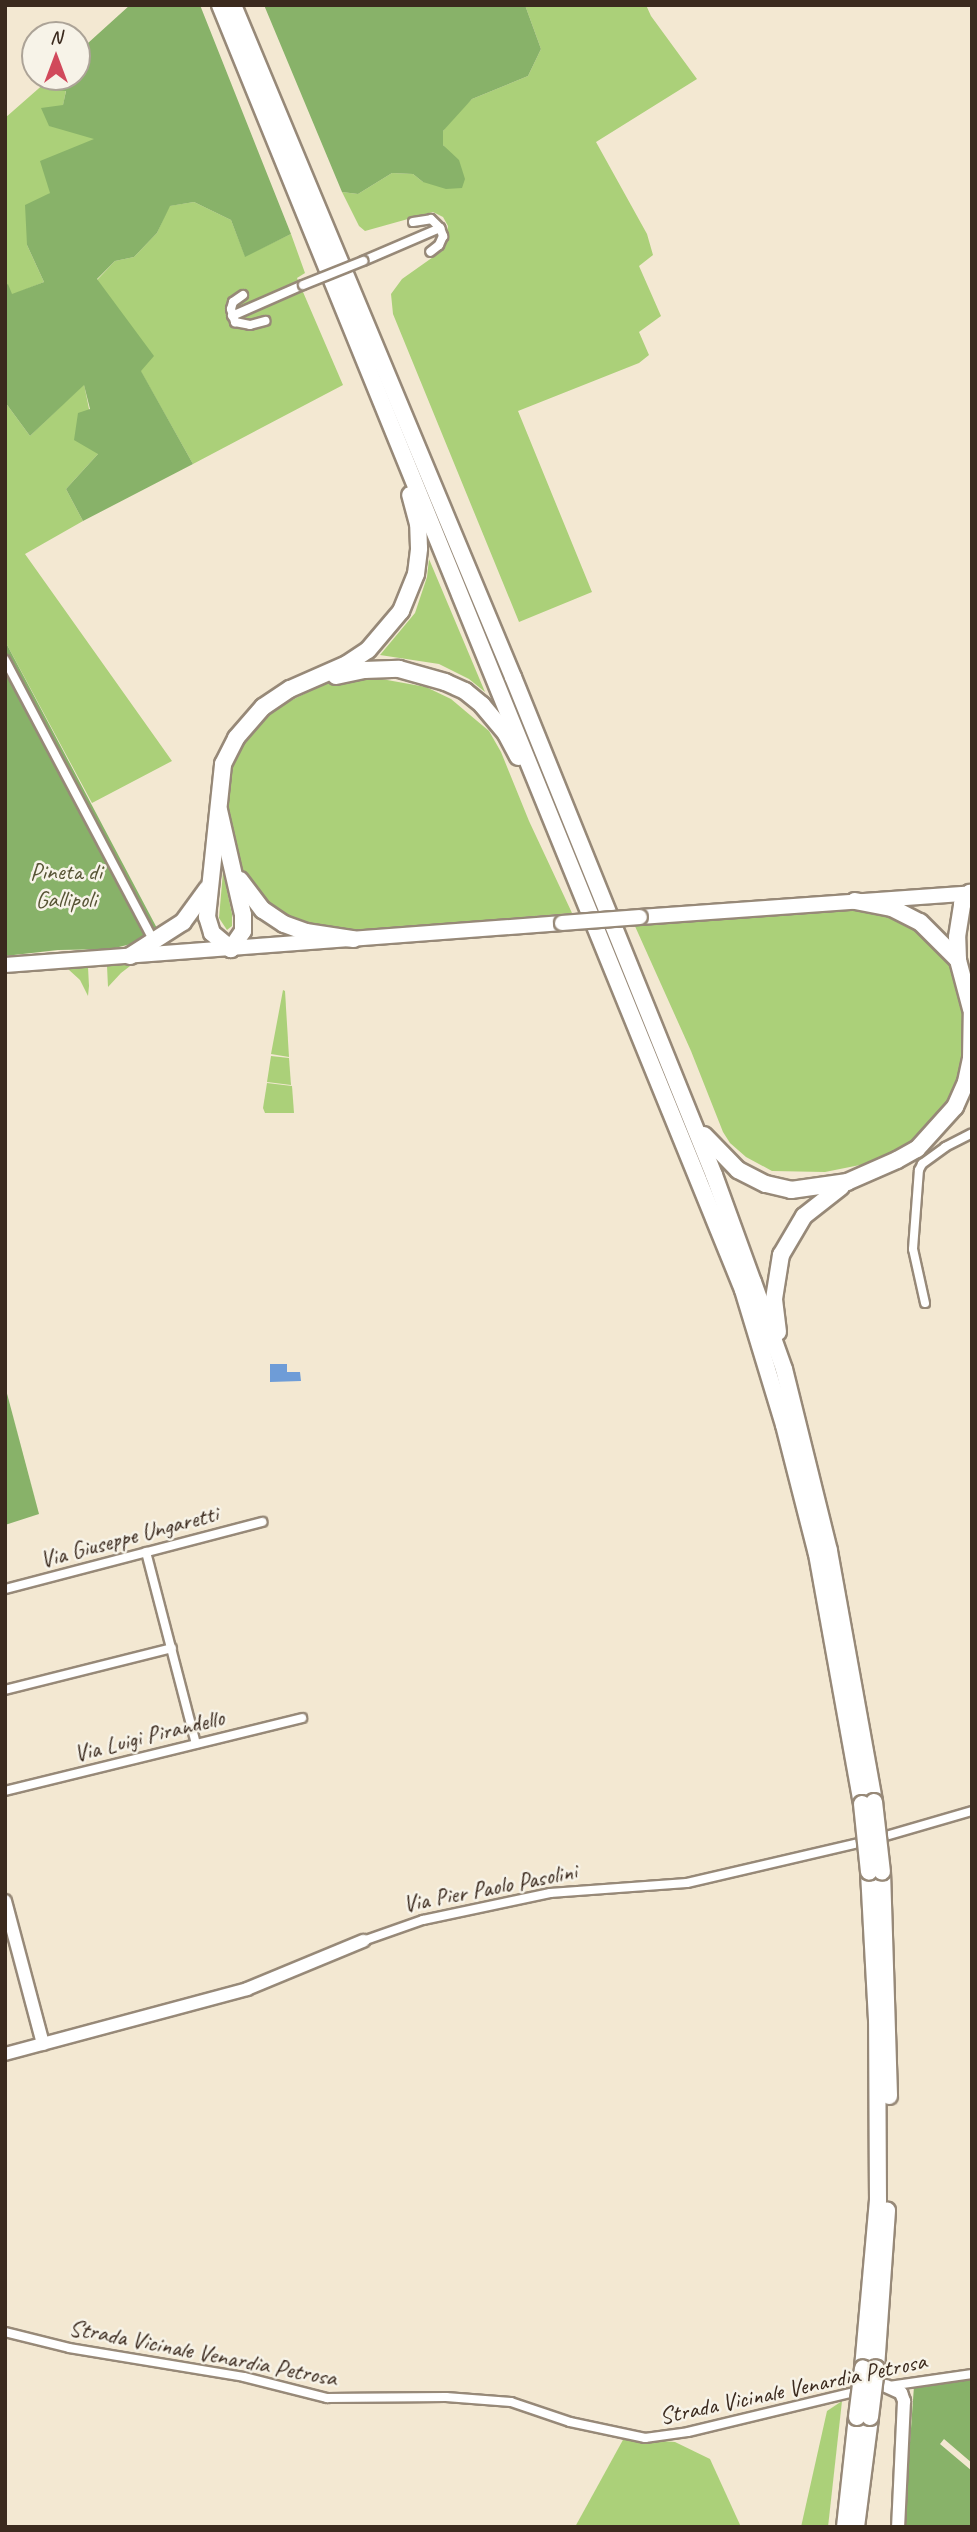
<!DOCTYPE html>
<html>
<head>
<meta charset="utf-8">
<style>
  body { margin:0 }
  #map { position:relative; width:977px; height:2532px; overflow:hidden; background:#f3e8d2; font-family:Caveat,sans-serif }
  div>[style] { position:absolute }
  [style*='--x'] { left:calc(var(--x)*1px); top:calc(var(--y)*1px); width:calc(var(--w)*1px); rotate:calc(var(--a)*1deg) }
  .green>* { inset:0; background:#abd079 }
  .forest>* { inset:0; background:#88b269 }
  .water>* { inset:0; background:#6e9cd7 }
  .roads { filter:drop-shadow(2px 0 #978978) drop-shadow(-2px 0 #978978) drop-shadow(0 2px #978978) drop-shadow(0 -2px #978978) }
  .street>* { height:8px; margin:-4px; padding:0 4px; transform-origin:4px; border-radius:4px; background:#fff }
  .secondary>* { height:12px; margin:-6px; padding:0 6px; transform-origin:6px; border-radius:6px; background:#fff }
  .primary>* { height:14px; margin:-7px; padding:0 7px; transform-origin:7px; border-radius:7px; background:#fff }
  .highway>* { height:16px; margin:-8px; padding:0 8px; transform-origin:8px; border-radius:8px; background:#fff }
  .bridges { filter:drop-shadow(2px 0 #978978) drop-shadow(-2px 0 #978978) drop-shadow(0 2px #978978) drop-shadow(0 -2px #978978) }
  .street-bridge>* { height:8px; margin:-4px; padding:0 4px; transform-origin:4px; border-radius:4px; background:#fff }
  .primary-bridge>* { height:14px; margin:-7px; padding:0 7px; transform-origin:7px; border-radius:7px; background:#fff }
  .highway-bridge>* { height:16px; margin:-8px; padding:0 8px; transform-origin:8px; border-radius:8px; background:#fff }
  span { translate:-50% -50%; white-space:nowrap; text-align:center; line-height:1.15; -webkit-text-stroke:5px #f7f3e8; paint-order:stroke }
  .park-label { font-size:24px; color:#575435 }
  .street-label { font-size:24px; color:#3b2a1e }
  .frame { position:absolute; inset:0; border:7px solid #3b2a1e; pointer-events:none }
  .north { position:absolute; left:21px; top:21px; width:70px; height:70px; box-sizing:border-box; background:#f7f3e8; border:2px solid #aca397; border-radius:50%; rotate:0deg; font-size:19px; font-weight:700; line-height:28px; text-align:center; color:#3b2a1e }
  .north::after { content:''; display:block; margin:auto; width:24px; height:32px; background:#d1495b; clip-path:polygon(50% 0,100% 100%,50% 72%,0 100%) }
</style>
</head>
<body>
<div id="map">
  <div class="green">
    <i style="clip-path:polygon(525px 5px,646px 5px,651px 16px,697px 79px,596px 142px,647px 234px,653px 255px,639px 266px,661px 316px,639px 332px,649px 355px,639px 363px,518px 411px,592px 592px,519px 622px,393px 314px,391px 294px,402px 279px,443px 250px,448px 226px,443px 217px,433px 212px,365px 231px,359px 226px,342px 192px,358px 194px,392px 173px,413px 174px,423px 182px,451px 155px,443px 145px,443px 131px,454px 115px,472px 99px,528px 76px,541px 49px)"></i>
    <i style="clip-path:polygon(46px 82px,48px 90px,66px 90px,63px 106px,95px 139px,50px 193px,27px 245px,44px 282px,12px 295px,5px 286px,5px 118px)"></i>
    <i style="clip-path:polygon(194px 202px,231px 220px,245px 256px,291px 234px,305px 273px,297px 278px,343px 385px,193px 464px,140px 370px,97px 280px,115px 261px,134px 257px,157px 233px,169px 206px)"></i>
    <i style="clip-path:polygon(84px 384px,98px 454px,66px 489px,83px 521px,25px 554px,172px 761px,92px 803px,5px 641px,5px 402px,30px 436px)"></i>
    <i style="clip-path:polygon(429px 559px,485px 692px,469px 679px,439px 664px,380px 655px,415px 613px,427px 577px)"></i>
    <i style="clip-path:polygon(365px 676px,426px 687px,451px 699px,489px 731px,501px 752px,529px 821px,572px 913px,352px 931px,323px 930px,299px 925px,276px 912px,250px 886px,238px 868px,225px 807px,227px 781px,237px 750px,252px 727px,274px 709px,320px 686px,344px 678px)"></i>
    <i style="clip-path:polygon(223px 872px,232px 914px,232px 926px,227px 930px,219px 918px)"></i>
    <i style="clip-path:polygon(855px 907px,907px 919px,953px 966px,965px 1014px,965px 1050px,961px 1074px,945px 1109px,927px 1130px,902px 1151px,870px 1163px,825px 1172px,772px 1171px,746px 1157px,730px 1143px,723px 1132px,691px 1051px,634px 924px)"></i>
    <i style="clip-path:polygon(134px 963px,121px 973px,108px 987px,107px 966px)"></i>
    <i style="clip-path:polygon(88px 967px,89px 986px,88px 996px,80px 980px,68px 969px)"></i>
    <i style="clip-path:polygon(283px 990px,285px 991px,289px 1057px,271px 1054px)"></i>
    <i style="clip-path:polygon(271px 1056px,289px 1058px,291px 1085px,267px 1082px)"></i>
    <i style="clip-path:polygon(267px 1083px,292px 1086px,294px 1113px,265px 1113px,263px 1108px)"></i>
    <i style="clip-path:polygon(842px 2401px,828px 2527px,801px 2527px,827px 2411px)"></i>
    <i style="clip-path:polygon(624px 2438px,675px 2442px,710px 2459px,741px 2527px,575px 2527px)"></i>
  </div>
  <div class="forest">
    <i style="clip-path:polygon(130px 5px,200px 5px,291px 234px,245px 257px,231px 220px,194px 202px,170px 206px,157px 233px,134px 257px,115px 261px,97px 279px,154px 356px,141px 371px,193px 464px,83px 521px,66px 489px,98px 454px,74px 440px,78px 413px,90px 409px,84px 385px,30px 436px,5px 402px,5px 286px,8px 284px,12px 294px,44px 282px,27px 245px,25px 205px,50px 193px,40px 161px,94px 139px,49px 126px,41px 108px,63px 105px,66px 91px,48px 90px,46px 82px,51px 77px,77px 77px,77px 53px)"></i>
    <i style="clip-path:polygon(264px 5px,525px 5px,541px 49px,528px 76px,472px 99px,443px 131px,443px 145px,459px 160px,465px 179px,462px 188px,446px 189px,423px 182px,413px 174px,392px 173px,358px 194px,342px 192px)"></i>
    <i style="clip-path:polygon(5px 641px,159px 932px,139px 942px,111px 949px,58px 950px,5px 956px)"></i>
    <i style="clip-path:polygon(5px 1386px,39px 1514px,5px 1525px)"></i>
    <i style="clip-path:polygon(972px 2377px,972px 2463px,944px 2439px,940px 2444px,972px 2471px,972px 2527px,904px 2527px,914px 2386px,917px 2383px)"></i>
  </div>
  <div class="water">
    <i style="clip-path:polygon(270px 1364px,287px 1364px,287px 1372px,300px 1372px,301px 1381px,270px 1382px)"></i>
  </div>
  <div class="roads">
    <div class="street">
      <i style="--x:413;--y:222;--w:18;--a:-9"></i>
      <i style="--x:431;--y:219;--w:13;--a:45"></i>
      <i style="--x:440;--y:228;--w:9;--a:69"></i>
      <i style="--x:443;--y:236;--w:10;--a:114"></i>
      <i style="--x:439;--y:245;--w:11;--a:142"></i>
      <i style="--x:363;--y:261;--w:84;--a:-23.2"></i>
      <i style="--x:243;--y:295;--w:12;--a:145"></i>
      <i style="--x:233;--y:302;--w:7;--a:106"></i>
      <i style="--x:231;--y:309;--w:14;--a:73"></i>
      <i style="--x:235;--y:322;--w:15;--a:11"></i>
      <i style="--x:250;--y:325;--w:16;--a:-15"></i>
      <i style="--x:232;--y:316;--w:77;--a:-23.6"></i>
      <i style="--x:5;--y:660;--w:319;--a:62.1"></i>
      <i style="--x:925;--y:1303;--w:55;--a:-102.5"></i>
      <i style="--x:913;--y:1249;--w:79;--a:-85.7"></i>
      <i style="--x:919;--y:1170;--w:7;--a:-63"></i>
      <i style="--x:922;--y:1164;--w:29;--a:-36"></i>
      <i style="--x:945;--y:1147;--w:30;--a:-27"></i>
      <i style="--x:146;--y:1552;--w:198;--a:75.4"></i>
      <i style="--x:5;--y:1589;--w:266;--a:-14.6"></i>
      <i style="--x:5;--y:1690;--w:172;--a:-14.1"></i>
      <i style="--x:5;--y:1791;--w:306;--a:-13.8"></i>
      <i style="--x:363;--y:1941;--w:64;--a:-19.3"></i>
      <i style="--x:423;--y:1920;--w:130;--a:-12"></i>
      <i style="--x:550;--y:1893;--w:137;--a:-4.2"></i>
      <i style="--x:687;--y:1883;--w:190;--a:-13.1"></i>
      <i style="--x:872;--y:1840;--w:104;--a:-16.2"></i>
      <i style="--x:5;--y:2332;--w:66;--a:14"></i>
      <i style="--x:69;--y:2348;--w:177;--a:9.4"></i>
      <i style="--x:244;--y:2377;--w:86;--a:14.2"></i>
      <i style="--x:327;--y:2398;--w:119;--a:-0.5"></i>
      <i style="--x:446;--y:2397;--w:65;--a:4.4"></i>
      <i style="--x:511;--y:2402;--w:62;--a:18.7"></i>
      <i style="--x:570;--y:2422;--w:77;--a:12"></i>
      <i style="--x:645;--y:2438;--w:43;--a:-7.9"></i>
      <i style="--x:688;--y:2432;--w:180;--a:-13.5"></i>
      <i style="--x:889;--y:2386;--w:84;--a:-8.2"></i>
    </div>
    <div class="secondary">
      <i style="--x:5;--y:1901;--w:148;--a:75.1"></i>
      <i style="--x:5;--y:2054;--w:251;--a:-15"></i>
      <i style="--x:247;--y:1989;--w:126;--a:-22.5"></i>
      <i style="--x:886;--y:2386;--w:17;--a:25"></i>
      <i style="--x:901;--y:2393;--w:9;--a:69"></i>
      <i style="--x:904;--y:2401;--w:126;--a:92.7"></i>
    </div>
    <div class="primary">
      <i style="--x:640;--y:917;--w:333;--a:-4.1"></i>
      <i style="--x:5;--y:965;--w:559;--a:-4.31"></i>
    </div>
    <div class="highway">
      <i style="--x:220;--y:5;--w:1387;--a:67.85"></i>
      <i style="--x:743;--y:1290;--w:141;--a:73.1"></i>
      <i style="--x:784;--y:1425;--w:133;--a:75.7"></i>
      <i style="--x:817;--y:1554;--w:254;--a:79.8"></i>
      <i style="--x:233;--y:5;--w:728;--a:67.38"></i>
      <i style="--x:513;--y:677;--w:537;--a:68.02"></i>
      <i style="--x:714;--y:1175;--w:114;--a:70"></i>
      <i style="--x:753;--y:1282;--w:92;--a:70.4"></i>
      <i style="--x:784;--y:1369;--w:187;--a:76.1"></i>
      <i style="--x:829;--y:1551;--w:255;--a:79.8"></i>
      <i style="--x:336;--y:676;--w:29;--a:-12"></i>
      <i style="--x:364;--y:670;--w:35;--a:-2"></i>
      <i style="--x:399;--y:669;--w:48;--a:15.8"></i>
      <i style="--x:445;--y:682;--w:22;--a:24"></i>
      <i style="--x:465;--y:691;--w:22;--a:39"></i>
      <i style="--x:482;--y:705;--w:38;--a:50"></i>
      <i style="--x:506;--y:734;--w:26;--a:62"></i>
      <i style="--x:219;--y:810;--w:108;--a:77.1"></i>
      <i style="--x:243;--y:915;--w:16;--a:90"></i>
      <i style="--x:243;--y:931;--w:22;--a:124"></i>
      <i style="--x:231;--y:949;--w:25;--a:-140"></i>
      <i style="--x:212;--y:933;--w:17;--a:-107"></i>
      <i style="--x:207;--y:917;--w:154;--a:-84"></i>
      <i style="--x:223;--y:764;--w:29;--a:-63"></i>
      <i style="--x:236;--y:738;--w:41;--a:-48.9"></i>
      <i style="--x:263;--y:707;--w:32;--a:-34"></i>
      <i style="--x:290;--y:689;--w:62;--a:-23.7"></i>
      <i style="--x:347;--y:664;--w:25;--a:-34"></i>
      <i style="--x:368;--y:650;--w:51;--a:-49.8"></i>
      <i style="--x:401;--y:611;--w:40;--a:-68"></i>
      <i style="--x:416;--y:574;--w:26;--a:-83"></i>
      <i style="--x:419;--y:548;--w:24;--a:-92"></i>
      <i style="--x:418;--y:524;--w:30;--a:-105"></i>
      <i style="--x:240;--y:880;--w:38;--a:53"></i>
      <i style="--x:263;--y:910;--w:25;--a:34"></i>
      <i style="--x:284;--y:924;--w:23;--a:20"></i>
      <i style="--x:306;--y:932;--w:48;--a:8.5"></i>
      <i style="--x:855;--y:901;--w:38;--a:11"></i>
      <i style="--x:892;--y:908;--w:31;--a:27"></i>
      <i style="--x:920;--y:922;--w:54;--a:45"></i>
      <i style="--x:130;--y:956;--w:63;--a:-32.7"></i>
      <i style="--x:183;--y:922;--w:41;--a:-54"></i>
      <i style="--x:971;--y:1009;--w:51;--a:-104.9"></i>
      <i style="--x:958;--y:960;--w:23;--a:-92"></i>
      <i style="--x:957;--y:937;--w:33;--a:-81"></i>
      <i style="--x:962;--y:904;--w:14;--a:-54"></i>
      <i style="--x:970;--y:893;--w:4;--a:56"></i>
      <i style="--x:704;--y:1135;--w:49;--a:45.8"></i>
      <i style="--x:738;--y:1170;--w:31;--a:27"></i>
      <i style="--x:766;--y:1184;--w:26;--a:13"></i>
      <i style="--x:791;--y:1190;--w:57;--a:-8.1"></i>
      <i style="--x:847;--y:1182;--w:55;--a:-23.7"></i>
      <i style="--x:897;--y:1160;--w:23;--a:-29"></i>
      <i style="--x:917;--y:1149;--w:57;--a:-47.9"></i>
      <i style="--x:955;--y:1107;--w:27;--a:-66"></i>
      <i style="--x:966;--y:1082;--w:24;--a:-78"></i>
      <i style="--x:971;--y:1059;--w:56;--a:-89"></i>
      <i style="--x:778;--y:1332;--w:33;--a:-97"></i>
      <i style="--x:774;--y:1299;--w:45;--a:-81"></i>
      <i style="--x:781;--y:1255;--w:45;--a:-59.5"></i>
      <i style="--x:804;--y:1216;--w:47;--a:-38.1"></i>
      <i style="--x:882;--y:1872;--w:224;--a:88.2"></i>
      <i style="--x:863;--y:2368;--w:168;--a:-84.9"></i>
      <i style="--x:878;--y:2201;--w:181;--a:-90.3"></i>
      <i style="--x:877;--y:2020;--w:148;--a:-93.1"></i>
      <i style="--x:876;--y:2368;--w:158;--a:-86"></i>
      <i style="--x:845;--y:2527;--w:111;--a:-83.8"></i>
      <i style="--x:856;--y:2527;--w:111;--a:-82.7"></i>
    </div>
  </div>
  <div class="bridges">
    <div class="street-bridge">
      <i style="--x:303;--y:285;--w:65;--a:-21.8"></i>
    </div>
    <div class="primary-bridge">
      <i style="--x:562;--y:923;--w:78;--a:-4.4"></i>
    </div>
    <div class="highway-bridge">
      <i style="--x:874;--y:1802;--w:70;--a:83.5"></i>
      <i style="--x:862;--y:1804;--w:68;--a:84.1"></i>
      <i style="--x:857;--y:2417;--w:49;--a:-83"></i>
      <i style="--x:870;--y:2417;--w:49;--a:-83"></i>
    </div>
  </div>
  <div class="park-label">
    <span style="left:66px;top:886px">Pineta di<br>Gallipoli</span>
  </div>
  <div class="street-label">
    <span style="left:129px;top:1537px;rotate:-15deg">Via Giuseppe Ungaretti</span>
    <span style="left:149px;top:1736px;rotate:-14deg">Via Luigi Pirandello</span>
    <span style="left:490px;top:1888px;rotate:-11deg">Via Pier Paolo Pasolini</span>
    <span style="left:203px;top:2353px;rotate:11deg">Strada Vicinale Venardia Petrosa</span>
    <span style="left:793px;top:2389px;rotate:-12deg">Strada Vicinale Venardia Petrosa</span>
  </div>
  <div class="frame"></div>
  <div class="north">N</div>
</div>
</body>
</html>
